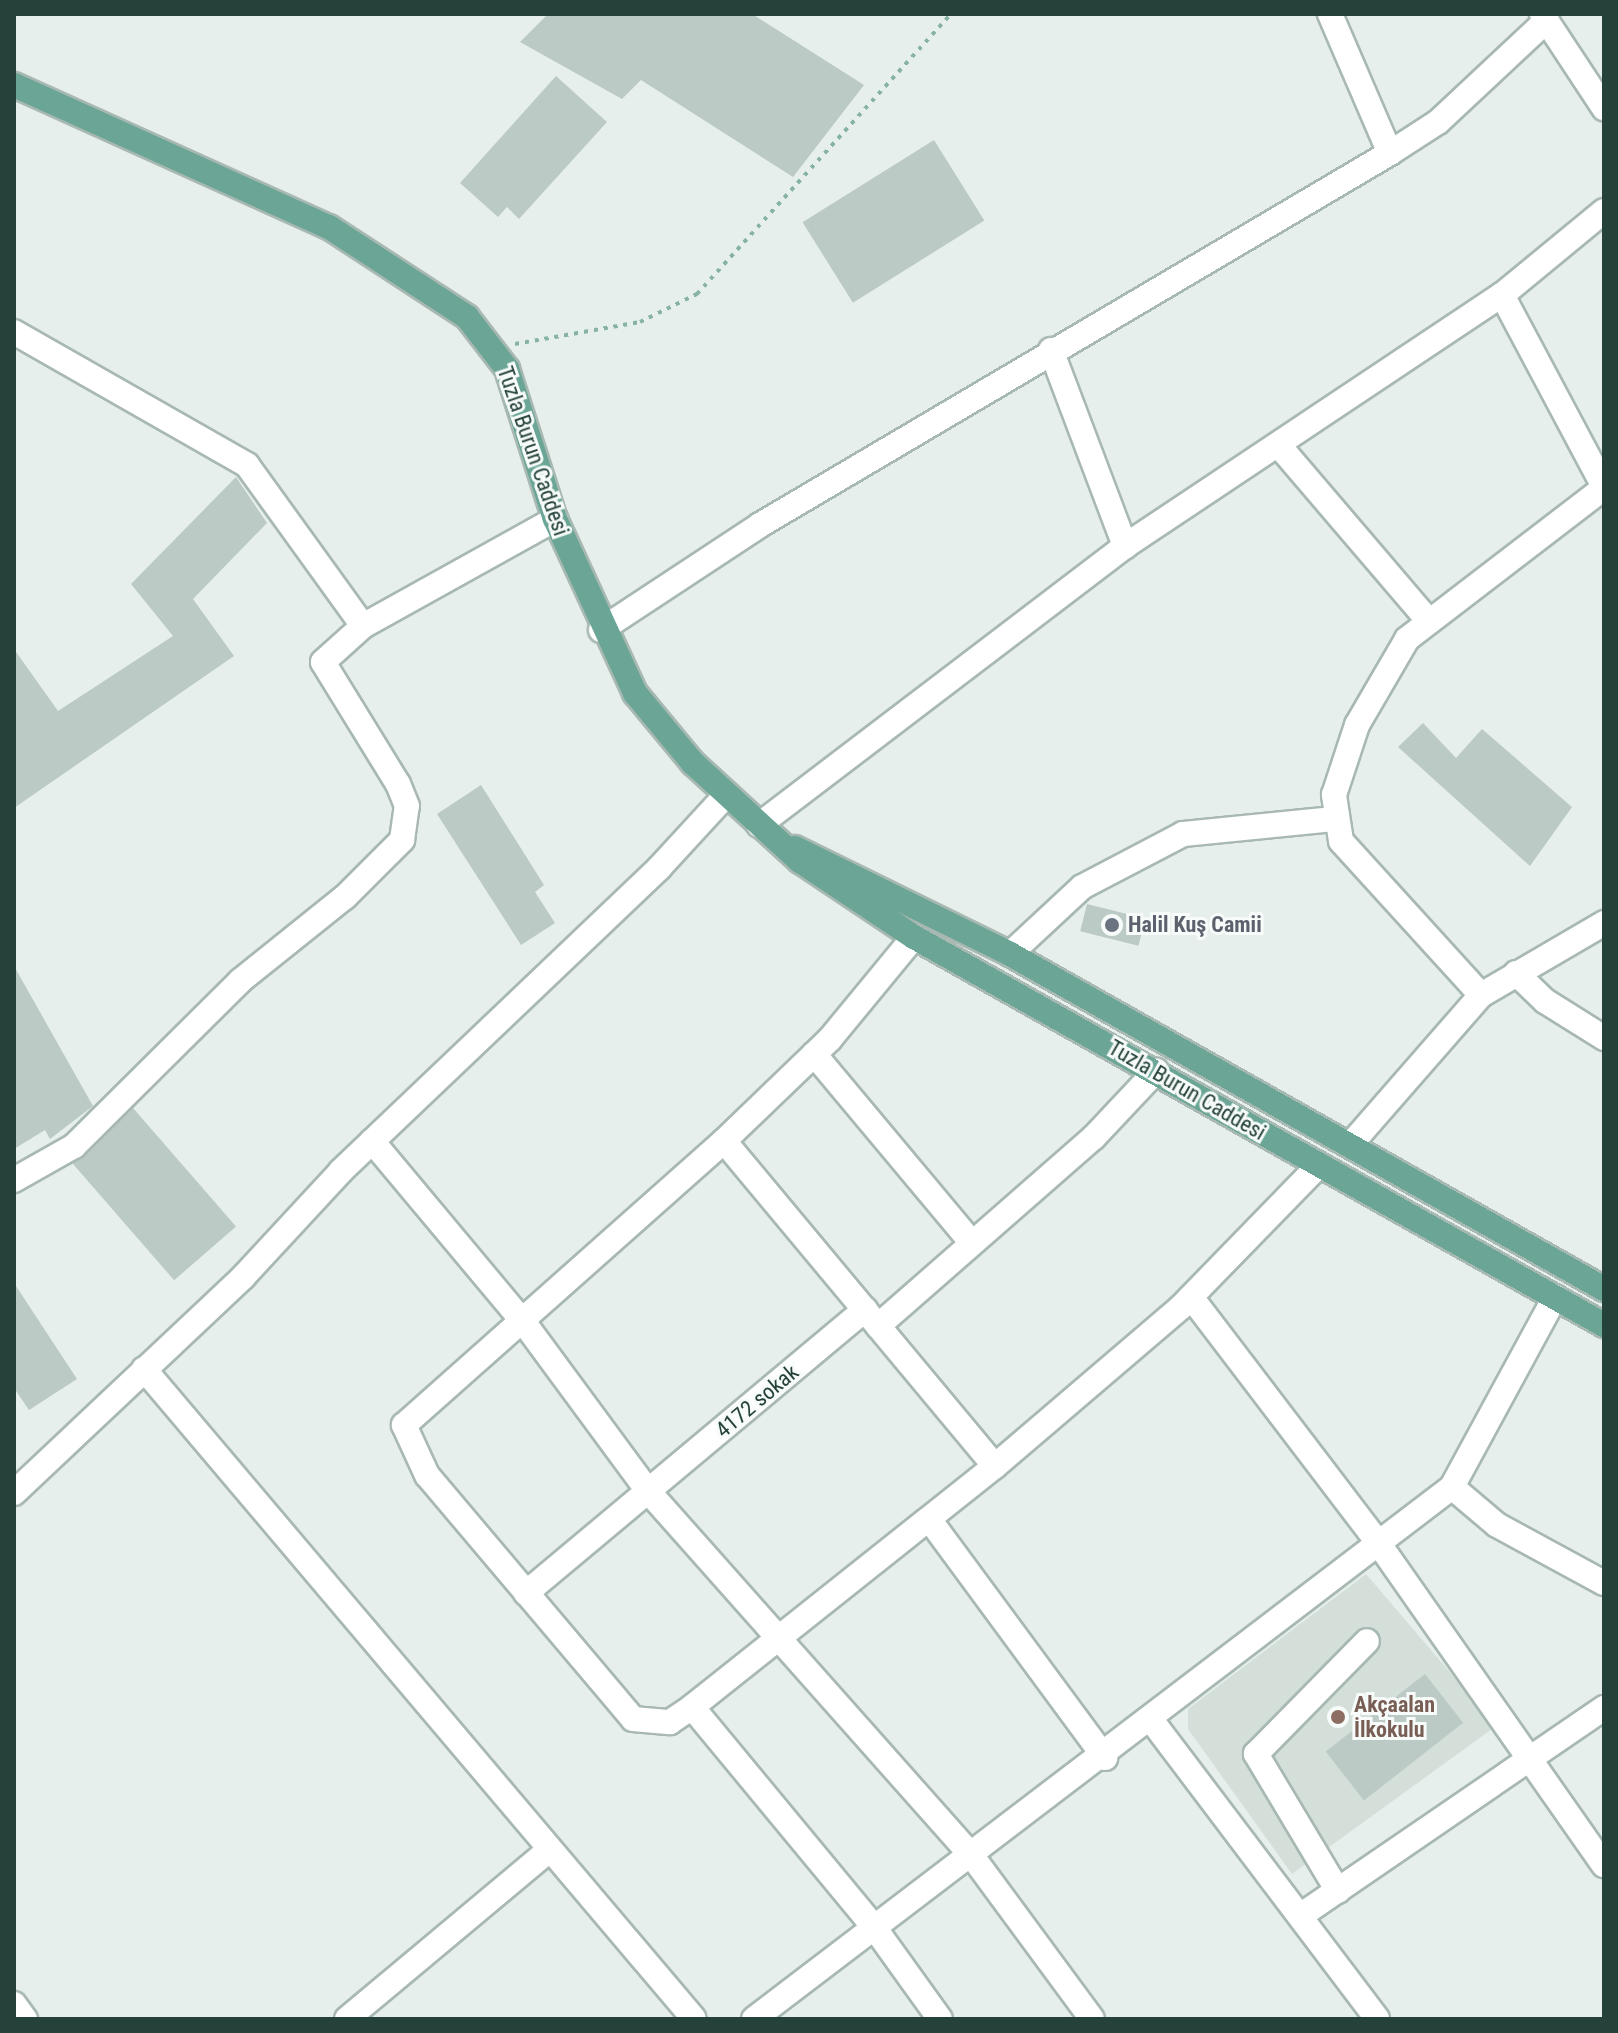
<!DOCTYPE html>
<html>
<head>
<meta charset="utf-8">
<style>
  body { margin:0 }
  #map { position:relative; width:1618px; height:2033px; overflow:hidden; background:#e6efeb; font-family:"Roboto Condensed",sans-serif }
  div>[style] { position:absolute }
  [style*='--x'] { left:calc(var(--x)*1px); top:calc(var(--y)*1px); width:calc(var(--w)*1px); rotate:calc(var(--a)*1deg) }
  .built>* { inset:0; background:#d4dfda }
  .building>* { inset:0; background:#bbcac4; transform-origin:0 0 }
  .path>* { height:4px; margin-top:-2px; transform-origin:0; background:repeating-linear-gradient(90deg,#86b3a5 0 4px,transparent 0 10px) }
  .roads { filter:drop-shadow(2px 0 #a8b8b2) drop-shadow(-2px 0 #a8b8b2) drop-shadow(0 2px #a8b8b2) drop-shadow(0 -2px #a8b8b2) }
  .minor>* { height:24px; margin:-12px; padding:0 12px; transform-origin:12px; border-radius:12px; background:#fff }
  .major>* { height:24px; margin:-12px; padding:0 12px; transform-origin:12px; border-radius:12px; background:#6aa596 }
  .dots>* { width:22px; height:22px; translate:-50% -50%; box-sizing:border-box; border:4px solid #f7fbf9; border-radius:50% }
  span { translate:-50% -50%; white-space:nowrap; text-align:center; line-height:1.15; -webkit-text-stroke:6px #f7fbf9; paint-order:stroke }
  .street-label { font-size:22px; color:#24423a }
  .worship-label { font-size:22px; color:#5b616d; font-weight:700 }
  .left { translate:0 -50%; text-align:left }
  .education-label { font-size:22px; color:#785e54; font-weight:700 }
  .frame { position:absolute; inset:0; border:16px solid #24423a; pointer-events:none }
</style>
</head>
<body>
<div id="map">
  <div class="built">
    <i style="clip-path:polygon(1366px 1574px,1496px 1726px,1292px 1874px,1188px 1729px,1188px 1709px)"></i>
  </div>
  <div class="building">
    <i style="clip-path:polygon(548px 14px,752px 14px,864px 85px,793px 177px,641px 80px,622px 99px,520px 42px)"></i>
    <i style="clip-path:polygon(556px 76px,607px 122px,519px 219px,507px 207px,498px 217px,460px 183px)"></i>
    <i style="left:934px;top:140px;width:95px;height:155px;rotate:58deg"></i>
    <i style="clip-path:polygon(236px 477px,267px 523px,193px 599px,234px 656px,14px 808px,14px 649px,58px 711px,173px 636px,131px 584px)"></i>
    <i style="clip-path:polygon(1423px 723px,1456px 758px,1482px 729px,1572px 807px,1530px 866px,1398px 747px)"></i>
    <i style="clip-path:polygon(481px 785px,544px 885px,535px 892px,555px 923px,521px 945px,437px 814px)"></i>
    <i style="left:1087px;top:904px;width:60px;height:28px;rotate:14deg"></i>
    <i style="clip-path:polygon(14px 966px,93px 1106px,50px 1139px,45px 1130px,14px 1149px)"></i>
    <i style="left:133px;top:1108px;width:157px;height:82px;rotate:49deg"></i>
    <i style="clip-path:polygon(14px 1283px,77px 1379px,29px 1410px,14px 1388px)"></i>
    <i style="left:1425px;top:1674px;width:62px;height:126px;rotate:52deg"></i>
  </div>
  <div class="path">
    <i style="--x:515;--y:344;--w:127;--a:-10"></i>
    <i style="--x:640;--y:322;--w:64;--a:-26.2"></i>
    <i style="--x:697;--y:294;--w:378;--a:-47.8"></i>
  </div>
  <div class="roads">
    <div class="minor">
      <i style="--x:1330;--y:14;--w:151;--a:66.7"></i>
      <i style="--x:1542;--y:14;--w:113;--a:56.6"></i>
      <i style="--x:1502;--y:295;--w:217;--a:62"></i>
      <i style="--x:14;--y:332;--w:268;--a:29.7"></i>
      <i style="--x:247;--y:465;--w:198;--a:54.2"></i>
      <i style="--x:1051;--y:350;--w:210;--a:69.3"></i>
      <i style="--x:1281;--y:448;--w:225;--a:49.5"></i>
      <i style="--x:601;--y:630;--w:191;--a:-33.4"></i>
      <i style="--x:760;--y:525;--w:732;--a:-30.56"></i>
      <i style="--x:1390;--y:153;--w:57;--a:-32.9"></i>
      <i style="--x:1438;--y:122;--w:149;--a:-43.1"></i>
      <i style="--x:759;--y:825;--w:460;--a:-37.3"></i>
      <i style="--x:1125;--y:546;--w:453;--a:-33.7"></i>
      <i style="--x:1502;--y:295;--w:132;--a:-39.5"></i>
      <i style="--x:914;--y:937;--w:132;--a:129.5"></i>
      <i style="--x:830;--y:1039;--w:147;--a:136.1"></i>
      <i style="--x:724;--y:1141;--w:428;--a:138.4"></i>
      <i style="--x:404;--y:1425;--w:55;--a:65.3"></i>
      <i style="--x:427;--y:1475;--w:319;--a:49.8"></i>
      <i style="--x:633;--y:1719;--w:37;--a:5"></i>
      <i style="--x:670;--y:1722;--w:27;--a:-34"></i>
      <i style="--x:692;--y:1707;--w:387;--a:-38.5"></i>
      <i style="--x:995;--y:1466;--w:243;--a:-40.5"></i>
      <i style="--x:1180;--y:1308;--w:198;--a:-45.8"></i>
      <i style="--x:1010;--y:954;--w:98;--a:-42.9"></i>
      <i style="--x:1082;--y:887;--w:114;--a:-27.7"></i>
      <i style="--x:1183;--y:834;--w:152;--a:-5.7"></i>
      <i style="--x:1516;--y:973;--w:40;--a:44"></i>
      <i style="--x:1545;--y:1001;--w:70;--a:32.1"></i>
      <i style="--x:1481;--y:995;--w:208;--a:-132.3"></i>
      <i style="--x:1341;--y:841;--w:47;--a:-98.7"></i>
      <i style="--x:1334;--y:795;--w:74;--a:-71.8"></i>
      <i style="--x:1357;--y:725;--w:99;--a:-59.8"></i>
      <i style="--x:1407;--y:639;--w:248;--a:-37.5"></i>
      <i style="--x:814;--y:1054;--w:245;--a:50.1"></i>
      <i style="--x:372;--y:1141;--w:239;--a:50.1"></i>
      <i style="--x:525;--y:1324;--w:207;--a:53.6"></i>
      <i style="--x:648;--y:1491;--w:483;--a:48.4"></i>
      <i style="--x:969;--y:1852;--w:207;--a:53.6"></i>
      <i style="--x:724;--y:1141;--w:423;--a:50.2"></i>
      <i style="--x:1351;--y:1144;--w:198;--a:-48.9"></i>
      <i style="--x:1481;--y:995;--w:143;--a:-30.3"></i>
      <i style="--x:14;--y:1180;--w:69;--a:-29.5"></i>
      <i style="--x:74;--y:1146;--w:234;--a:-44.8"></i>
      <i style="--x:240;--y:981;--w:134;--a:-38.7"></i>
      <i style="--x:345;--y:897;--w:81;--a:-45"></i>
      <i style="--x:402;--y:840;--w:34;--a:-82"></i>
      <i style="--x:407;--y:806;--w:24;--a:-112"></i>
      <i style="--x:398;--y:784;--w:143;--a:-121.6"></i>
      <i style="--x:323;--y:662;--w:54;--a:-42"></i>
      <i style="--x:363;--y:626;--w:220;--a:-29.1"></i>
      <i style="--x:1191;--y:1297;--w:310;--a:52.7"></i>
      <i style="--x:1379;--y:1544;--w:392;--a:55"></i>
      <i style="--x:878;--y:1326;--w:287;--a:-41.2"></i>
      <i style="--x:1094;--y:1137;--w:91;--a:-46.8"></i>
      <i style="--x:144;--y:1369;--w:851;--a:49.76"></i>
      <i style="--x:1452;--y:1487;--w:59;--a:40.2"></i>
      <i style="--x:1497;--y:1525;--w:122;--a:28.5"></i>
      <i style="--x:14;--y:1493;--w:315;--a:-43.3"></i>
      <i style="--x:243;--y:1277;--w:144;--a:-47.2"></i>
      <i style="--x:341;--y:1171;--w:439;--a:-43.6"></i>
      <i style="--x:659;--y:868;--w:100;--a:-47.4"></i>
      <i style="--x:929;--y:1519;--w:297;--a:53.6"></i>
      <i style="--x:526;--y:1593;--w:442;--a:-39.9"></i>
      <i style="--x:692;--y:1707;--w:281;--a:50.4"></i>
      <i style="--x:871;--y:1923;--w:118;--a:54.3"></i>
      <i style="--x:1152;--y:1721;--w:373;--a:52.9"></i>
      <i style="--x:1338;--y:1891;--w:160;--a:-120.9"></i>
      <i style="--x:1256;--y:1754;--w:158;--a:-45.5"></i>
      <i style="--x:1303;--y:1914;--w:365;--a:-34.4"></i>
      <i style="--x:14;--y:2004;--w:19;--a:54"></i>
      <i style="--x:347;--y:2019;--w:262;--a:-39.9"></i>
      <i style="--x:754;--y:2019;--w:878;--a:-37.31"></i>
      <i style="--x:1452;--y:1487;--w:216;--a:-61.5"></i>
    </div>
    <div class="major">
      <i style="--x:14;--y:85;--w:346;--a:24.3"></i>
      <i style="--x:329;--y:227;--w:165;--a:33.1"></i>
      <i style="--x:467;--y:317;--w:66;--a:52.4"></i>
      <i style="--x:507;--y:369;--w:157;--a:72.3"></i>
      <i style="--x:555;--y:519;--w:192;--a:65.3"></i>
      <i style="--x:635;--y:693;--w:91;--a:50.4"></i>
      <i style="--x:693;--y:763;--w:145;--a:42.5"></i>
      <i style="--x:800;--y:861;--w:137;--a:33.7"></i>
      <i style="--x:914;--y:937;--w:792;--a:29.35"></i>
      <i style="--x:795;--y:848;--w:240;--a:26.2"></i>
      <i style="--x:1010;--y:954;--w:682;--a:29.42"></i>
    </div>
  </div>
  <div class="dots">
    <i style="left:1112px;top:925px;background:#6b7280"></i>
    <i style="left:1338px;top:1717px;background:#8d6e63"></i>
  </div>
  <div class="street-label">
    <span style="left:533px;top:451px;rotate:71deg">Tuzla Burun Caddesi</span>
    <span style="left:1187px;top:1090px;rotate:30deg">Tuzla Burun Caddesi</span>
    <span style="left:757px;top:1401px;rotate:-40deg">4172 sokak</span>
  </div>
  <div class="worship-label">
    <span class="left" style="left:1128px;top:925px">Halil Kuş Camii</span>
  </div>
  <div class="education-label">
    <span class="left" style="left:1354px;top:1717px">Akçaalan<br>İlkokulu</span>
  </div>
  <div class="frame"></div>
</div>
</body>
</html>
